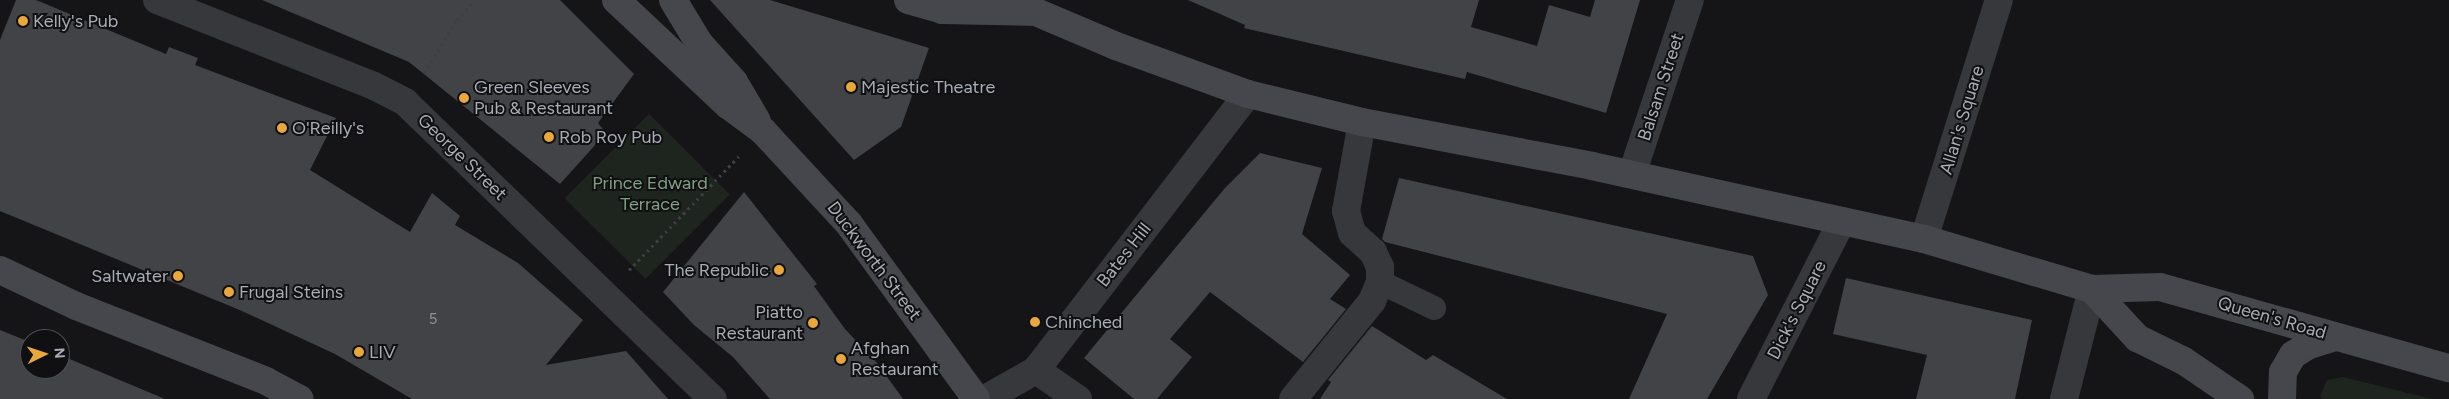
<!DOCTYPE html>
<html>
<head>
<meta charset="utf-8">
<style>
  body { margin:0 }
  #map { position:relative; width:2449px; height:399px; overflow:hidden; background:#151517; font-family:Figtree,sans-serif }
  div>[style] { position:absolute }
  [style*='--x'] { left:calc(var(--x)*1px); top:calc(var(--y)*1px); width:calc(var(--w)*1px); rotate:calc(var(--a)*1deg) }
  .green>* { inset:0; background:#1e251e; transform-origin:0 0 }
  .building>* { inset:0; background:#424347 }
  .path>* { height:3px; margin-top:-1.5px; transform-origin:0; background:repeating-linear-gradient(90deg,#3d3f43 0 2.5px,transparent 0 6.5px) }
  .lane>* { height:24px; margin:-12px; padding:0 12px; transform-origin:12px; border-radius:12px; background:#37383c }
  .street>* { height:28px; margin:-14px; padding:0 14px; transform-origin:14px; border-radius:14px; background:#37383c }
  .secondary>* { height:28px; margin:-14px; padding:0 14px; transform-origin:14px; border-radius:14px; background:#45474c }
  .dots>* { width:14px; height:14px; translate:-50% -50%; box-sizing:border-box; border:2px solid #101012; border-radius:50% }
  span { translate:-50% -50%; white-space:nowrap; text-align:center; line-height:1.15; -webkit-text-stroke:4px #101012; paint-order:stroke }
  .number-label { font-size:15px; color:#8e929a }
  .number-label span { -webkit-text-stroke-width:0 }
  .poi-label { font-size:18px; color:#a8adb6 }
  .left { translate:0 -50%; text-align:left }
  .right { translate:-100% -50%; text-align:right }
  .street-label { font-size:18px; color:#a8adb6 }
  .park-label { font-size:18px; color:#80a081 }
  .north { position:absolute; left:20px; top:329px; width:50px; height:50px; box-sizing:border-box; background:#101012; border:1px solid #4d4f54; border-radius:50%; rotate:86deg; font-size:14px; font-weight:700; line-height:20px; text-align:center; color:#a8adb6 }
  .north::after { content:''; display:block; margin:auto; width:18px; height:22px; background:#e8a83c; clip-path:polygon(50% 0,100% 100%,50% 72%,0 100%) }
</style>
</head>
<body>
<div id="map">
  <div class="green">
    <i style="left:649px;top:114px;width:114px;height:119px;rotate:45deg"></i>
    <i style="clip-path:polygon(2343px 377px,2432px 399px,2322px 399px,2320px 396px,2327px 380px)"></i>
  </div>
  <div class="building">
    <i style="clip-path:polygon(16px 0,36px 0,166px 54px,169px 47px,198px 58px,195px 65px,336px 118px,310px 170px,410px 232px,432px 193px,460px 216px,455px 225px,518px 263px,583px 320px,546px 365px,626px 351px,668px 399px,412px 399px,335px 354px,242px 311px,0 211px,0 40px)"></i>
    <i style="clip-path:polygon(262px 0,560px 0,634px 74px,598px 123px,606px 133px,560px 184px,409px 62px)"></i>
    <i style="clip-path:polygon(710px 0,770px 0,929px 48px,901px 127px,854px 160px)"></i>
    <i style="clip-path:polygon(1188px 0,1479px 0,1471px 27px,1537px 46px,1549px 5px,1590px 17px,1595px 0,1640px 0,1606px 113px,1467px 72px,1465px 79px,1244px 28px,1245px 25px)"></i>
    <i style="clip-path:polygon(1260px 153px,1322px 168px,1302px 234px,1350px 275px,1330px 299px,1346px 309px,1303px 362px,1210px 292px,1170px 339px,1192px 357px,1157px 399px,1134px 399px,1084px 358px,1225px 188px)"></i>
    <i style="clip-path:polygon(1399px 178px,1753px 256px,1768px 295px,1707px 399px,1629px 399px,1667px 314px,1385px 242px,1382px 239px)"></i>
    <i style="clip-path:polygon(744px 192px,817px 284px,814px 286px,845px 329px,878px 364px,903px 399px,770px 399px,733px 357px,694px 325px,663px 292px)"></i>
    <i style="clip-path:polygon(1846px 278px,2032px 320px,2015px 399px,1916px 399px,1927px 355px,1833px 334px)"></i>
    <i style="clip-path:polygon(1372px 326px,1426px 360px,1433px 355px,1507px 399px,1320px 399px,1331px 382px,1328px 380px)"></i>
    <i style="clip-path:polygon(0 330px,30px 342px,30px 369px,60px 369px,60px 355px,165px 399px,0 399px)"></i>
  </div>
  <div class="path">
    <i style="--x:424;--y:73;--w:62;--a:-58.1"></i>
    <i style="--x:457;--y:20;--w:27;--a:-48"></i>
    <i style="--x:629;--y:270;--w:158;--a:-46"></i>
  </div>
  <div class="lane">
    <i style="--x:1380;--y:282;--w:60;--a:25.7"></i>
  </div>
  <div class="street">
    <i style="--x:157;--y:0;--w:231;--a:21.6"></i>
    <i style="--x:372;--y:85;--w:37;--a:27"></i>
    <i style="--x:405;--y:102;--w:428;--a:44"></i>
    <i style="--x:1632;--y:174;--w:183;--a:-71.6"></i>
    <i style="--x:1924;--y:239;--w:250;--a:-72.6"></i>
    <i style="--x:1036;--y:370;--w:51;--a:34.6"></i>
    <i style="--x:985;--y:399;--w:59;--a:-29.6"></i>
    <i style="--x:1036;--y:370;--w:348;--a:-52.5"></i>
    <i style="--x:1293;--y:399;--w:126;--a:-51.1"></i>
    <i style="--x:1372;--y:301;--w:21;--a:-67"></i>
    <i style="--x:1380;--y:282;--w:15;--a:-90"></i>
    <i style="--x:1380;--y:267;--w:17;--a:-115"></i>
    <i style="--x:1373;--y:252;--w:28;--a:-138"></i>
    <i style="--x:1352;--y:233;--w:23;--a:-105"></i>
    <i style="--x:1346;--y:211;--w:90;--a:-79.8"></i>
    <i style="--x:1751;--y:399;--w:200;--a:-62.9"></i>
    <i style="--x:2064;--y:399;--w:114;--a:-75.7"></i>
  </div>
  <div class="secondary">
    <i style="--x:616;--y:0;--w:154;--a:43.2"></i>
    <i style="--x:728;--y:105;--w:44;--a:36.6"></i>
    <i style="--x:763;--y:131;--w:127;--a:47.2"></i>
    <i style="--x:849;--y:224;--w:216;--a:54"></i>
    <i style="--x:673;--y:0;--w:50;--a:58.8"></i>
    <i style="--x:699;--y:43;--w:52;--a:48.1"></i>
    <i style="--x:734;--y:82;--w:45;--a:59.5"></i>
    <i style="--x:908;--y:0;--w:35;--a:16"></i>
    <i style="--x:942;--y:10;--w:94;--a:1.2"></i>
    <i style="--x:1020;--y:0;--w:20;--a:37"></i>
    <i style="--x:1036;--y:12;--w:87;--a:23"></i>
    <i style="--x:1116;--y:46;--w:140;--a:20"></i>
    <i style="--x:1248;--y:94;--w:117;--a:13.8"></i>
    <i style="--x:1362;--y:122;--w:234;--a:10.8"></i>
    <i style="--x:1592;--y:166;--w:340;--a:12.4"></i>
    <i style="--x:1924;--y:239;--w:175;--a:16.6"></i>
    <i style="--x:2092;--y:289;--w:68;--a:-1.7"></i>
    <i style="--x:2160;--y:287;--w:300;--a:15.7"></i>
    <i style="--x:0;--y:270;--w:84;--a:25.3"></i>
    <i style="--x:76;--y:306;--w:204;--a:21.5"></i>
    <i style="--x:266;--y:381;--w:38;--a:28"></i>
    <i style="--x:2092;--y:289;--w:67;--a:47.4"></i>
    <i style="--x:2137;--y:338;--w:52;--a:26.1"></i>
    <i style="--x:2184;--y:361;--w:68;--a:34.2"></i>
    <i style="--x:2282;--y:399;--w:27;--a:-88"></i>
    <i style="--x:2283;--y:372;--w:20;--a:-60"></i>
    <i style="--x:2293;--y:355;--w:19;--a:-32"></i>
    <i style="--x:2309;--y:345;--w:28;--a:-17"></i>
  </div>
  <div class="dots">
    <i style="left:23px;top:21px;background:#e8a83c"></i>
    <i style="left:851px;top:87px;background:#e8a83c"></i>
    <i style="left:464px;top:98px;background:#e8a83c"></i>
    <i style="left:282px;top:128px;background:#e8a83c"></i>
    <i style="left:549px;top:137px;background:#e8a83c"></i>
    <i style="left:779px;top:270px;background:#e8a83c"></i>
    <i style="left:178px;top:276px;background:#e8a83c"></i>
    <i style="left:229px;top:292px;background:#e8a83c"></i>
    <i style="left:1035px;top:322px;background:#e8a83c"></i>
    <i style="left:813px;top:323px;background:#e8a83c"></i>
    <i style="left:359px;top:352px;background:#e8a83c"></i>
    <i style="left:841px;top:359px;background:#e8a83c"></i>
  </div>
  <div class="number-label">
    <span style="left:433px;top:320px">5</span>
  </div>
  <div class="poi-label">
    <span class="left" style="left:33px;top:21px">Kelly's Pub</span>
    <span class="left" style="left:861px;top:87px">Majestic Theatre</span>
    <span class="left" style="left:474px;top:98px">Green Sleeves<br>Pub &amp; Restaurant</span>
    <span class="left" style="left:292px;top:128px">O'Reilly's</span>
    <span class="left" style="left:559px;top:137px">Rob Roy Pub</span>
    <span class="right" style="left:769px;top:270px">The Republic</span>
    <span class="right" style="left:168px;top:276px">Saltwater</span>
    <span class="left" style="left:239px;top:292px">Frugal Steins</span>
    <span class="right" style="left:803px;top:323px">Piatto<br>Restaurant</span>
    <span class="left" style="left:1045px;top:322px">Chinched</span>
    <span class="left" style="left:851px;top:359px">Afghan<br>Restaurant</span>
    <span class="left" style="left:369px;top:352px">LIV</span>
  </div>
  <div class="street-label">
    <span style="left:1661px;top:87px;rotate:-72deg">Balsam Street</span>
    <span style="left:1962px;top:120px;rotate:-73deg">Allan's Square</span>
    <span style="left:462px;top:157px;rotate:44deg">George Street</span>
    <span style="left:1124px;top:255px;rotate:-52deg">Bates Hill</span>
    <span style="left:874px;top:261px;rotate:53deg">Duckworth Street</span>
    <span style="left:1797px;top:310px;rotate:-63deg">Dick's Square</span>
    <span style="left:2272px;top:318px;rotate:16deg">Queen's Road</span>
  </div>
  <div class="park-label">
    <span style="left:650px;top:194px">Prince Edward<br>Terrace</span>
  </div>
  <div class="north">N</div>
</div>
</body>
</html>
